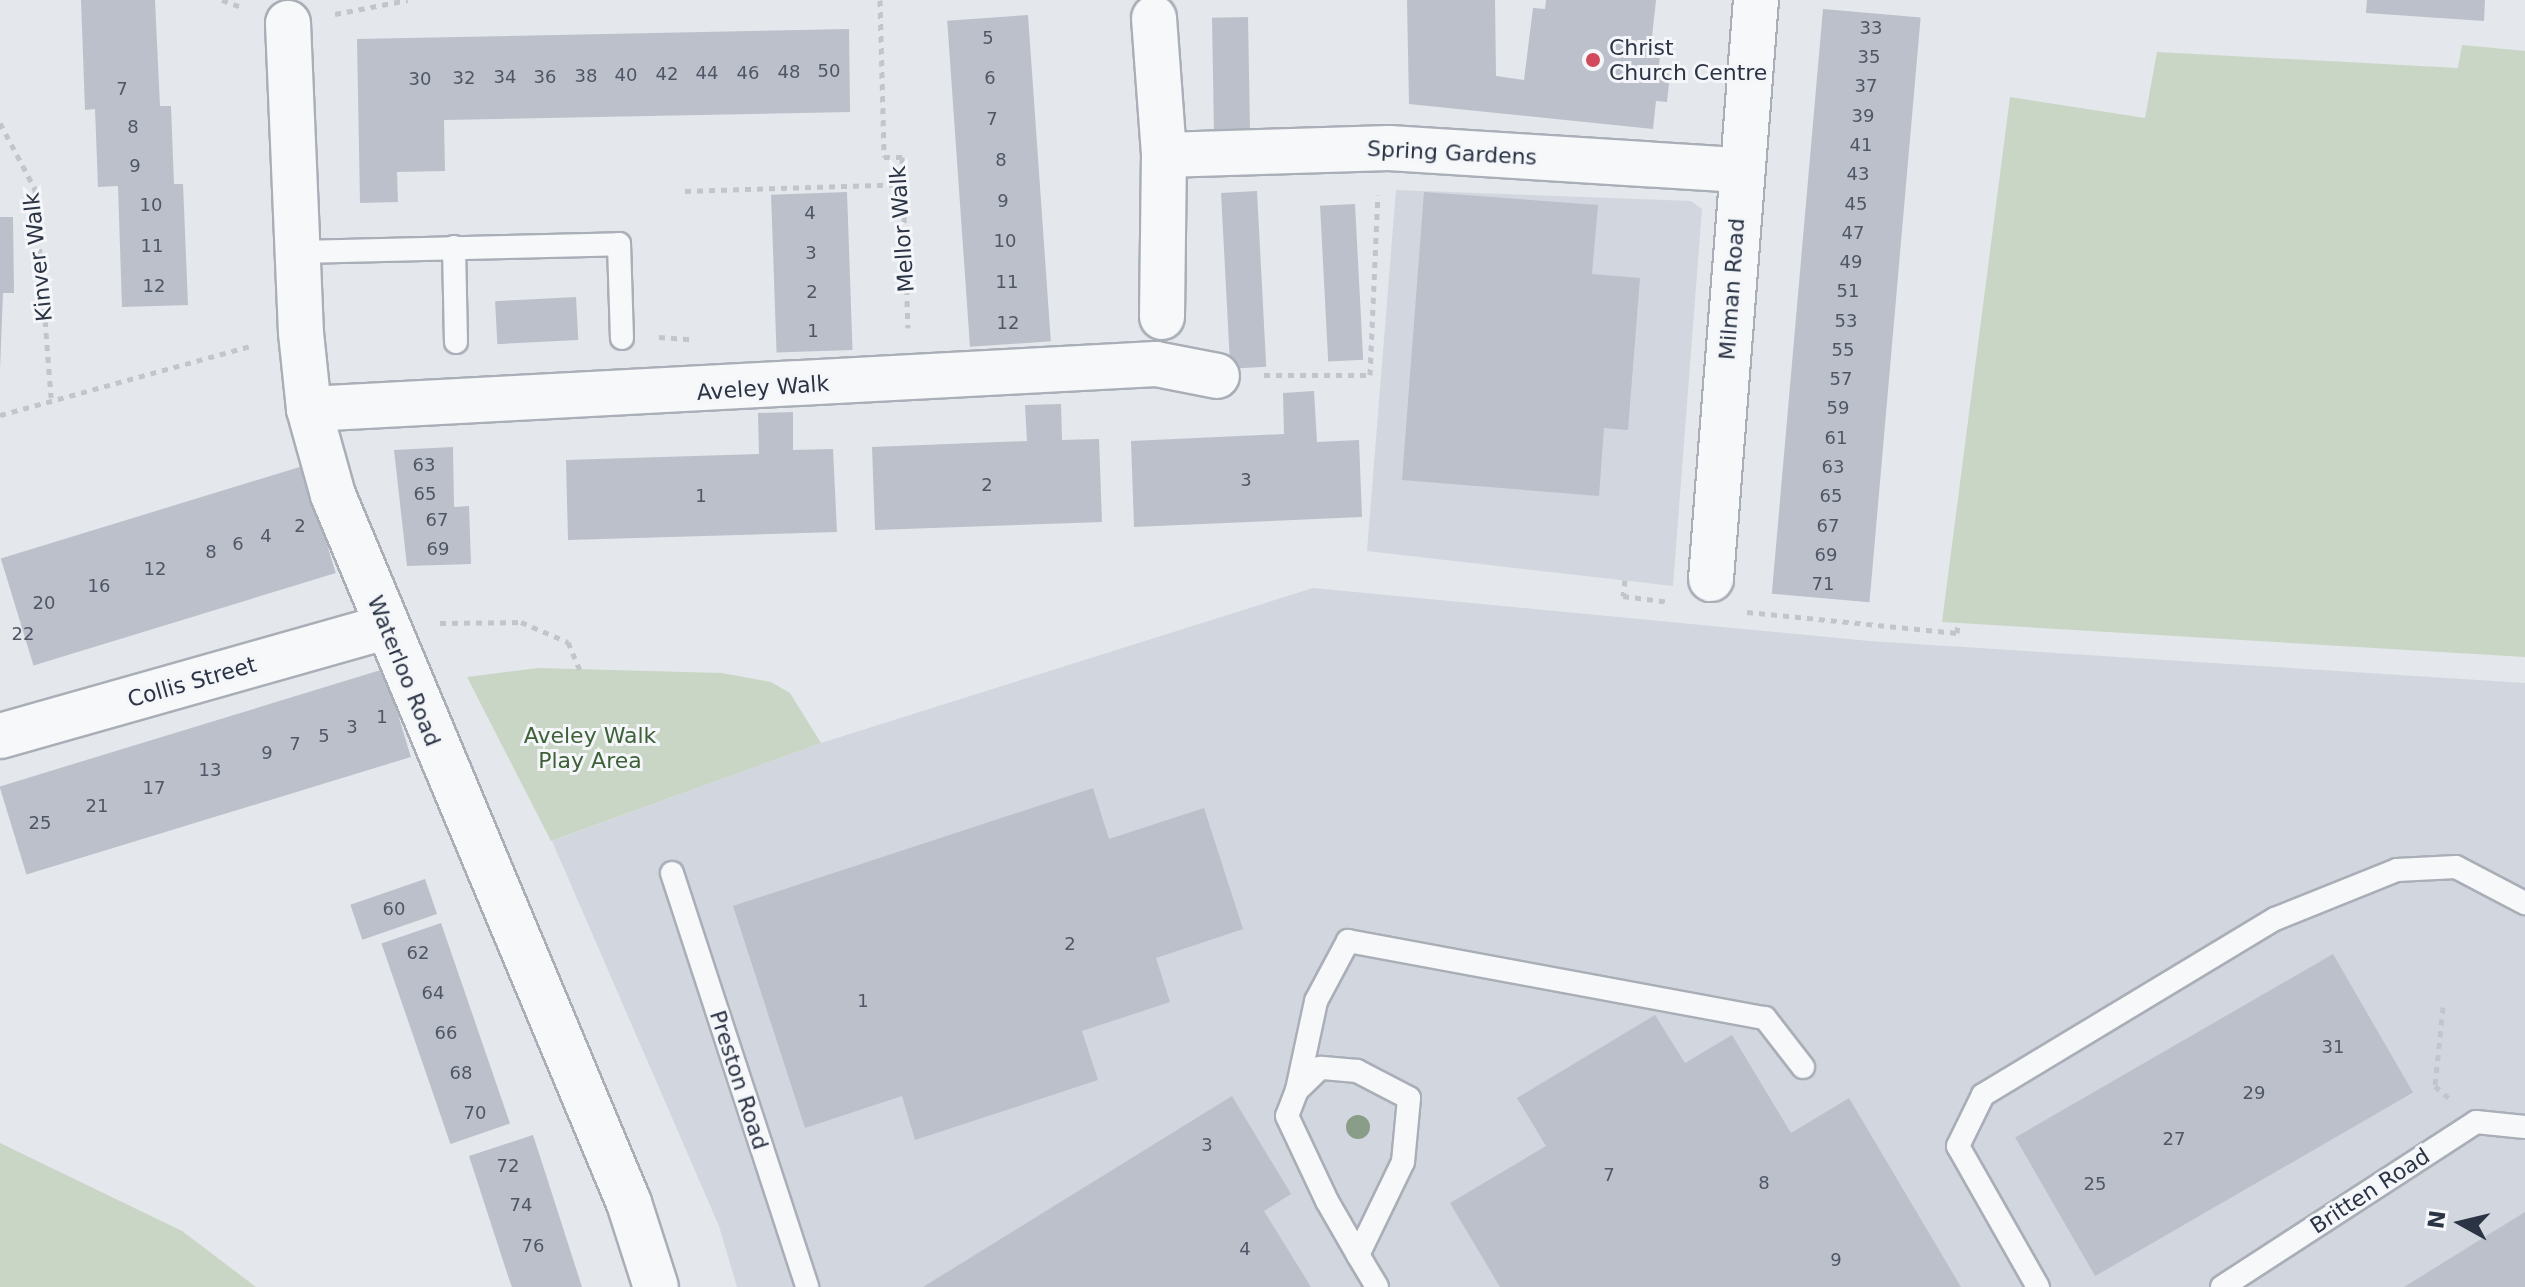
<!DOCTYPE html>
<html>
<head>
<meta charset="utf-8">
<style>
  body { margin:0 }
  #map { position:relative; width:2525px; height:1287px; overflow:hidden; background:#e4e7ec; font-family:"DejaVu Sans",sans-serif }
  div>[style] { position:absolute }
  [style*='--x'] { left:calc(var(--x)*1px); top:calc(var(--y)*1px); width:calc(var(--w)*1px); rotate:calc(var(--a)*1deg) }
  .built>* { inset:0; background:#d2d6de }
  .green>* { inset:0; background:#c9d6c5 }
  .building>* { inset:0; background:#bbc0ca; transform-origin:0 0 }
  .path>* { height:5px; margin-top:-2.5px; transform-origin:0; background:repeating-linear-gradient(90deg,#c2c5cb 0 6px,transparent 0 12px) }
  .roads { filter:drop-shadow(2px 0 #a9aeb7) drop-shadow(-2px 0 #a9aeb7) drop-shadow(0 2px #a9aeb7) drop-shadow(0 -2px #a9aeb7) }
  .lane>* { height:22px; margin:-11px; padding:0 11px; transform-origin:11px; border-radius:11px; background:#f7f8fa }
  .street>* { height:44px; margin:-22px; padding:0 22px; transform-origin:22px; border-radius:22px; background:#f7f8fa }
  .trees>* { width:24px; height:24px; margin:-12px; border-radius:50%; background:#899d89 }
  .dots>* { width:22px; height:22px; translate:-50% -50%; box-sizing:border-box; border:4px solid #f4f6f9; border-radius:50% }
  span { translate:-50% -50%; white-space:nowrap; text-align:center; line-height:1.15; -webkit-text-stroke:6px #f4f6f9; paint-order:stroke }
  .number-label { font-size:18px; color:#4f5766 }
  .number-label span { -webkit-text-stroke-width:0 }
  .poi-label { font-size:22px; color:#2b3445 }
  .left { translate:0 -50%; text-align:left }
  .street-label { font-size:22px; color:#2b3445 }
  .park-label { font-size:22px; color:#3f6138 }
  .north { position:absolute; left:2421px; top:1183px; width:80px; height:80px; -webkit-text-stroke:6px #f4f6f9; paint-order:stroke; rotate:278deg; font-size:22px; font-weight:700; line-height:32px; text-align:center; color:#2b3445 }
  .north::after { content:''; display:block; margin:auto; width:28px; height:36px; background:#2b3445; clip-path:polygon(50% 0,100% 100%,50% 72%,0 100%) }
</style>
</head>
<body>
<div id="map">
  <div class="built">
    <i style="clip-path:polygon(1396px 190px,1691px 201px,1702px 209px,1673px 586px,1367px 551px)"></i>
    <i style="clip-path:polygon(1313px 588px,1869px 641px,2525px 683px,2525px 1287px,737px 1287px,719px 1226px,552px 841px,821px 743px)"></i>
  </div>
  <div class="green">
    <i style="clip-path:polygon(2462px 45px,2525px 51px,2525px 657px,1942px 622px,2010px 97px,2145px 118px,2157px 52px,2458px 68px)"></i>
    <i style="clip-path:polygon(538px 668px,722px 673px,771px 682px,790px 693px,821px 743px,551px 841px,467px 677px)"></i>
    <i style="clip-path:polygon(0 1143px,182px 1231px,256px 1287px,0 1287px)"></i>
  </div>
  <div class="building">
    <i style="clip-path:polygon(81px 0,155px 0,160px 106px,171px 106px,174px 184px,183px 184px,188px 305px,122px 307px,118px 186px,98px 187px,95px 109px,85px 110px)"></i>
    <i style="clip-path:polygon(1407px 0,1495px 0,1496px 76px,1524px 80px,1533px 8px,1545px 9px,1546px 0,1656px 0,1651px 46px,1661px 47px,1658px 73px,1670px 74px,1667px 102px,1656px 101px,1653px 129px,1409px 104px)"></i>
    <i style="clip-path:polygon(2367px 0,2485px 0,2484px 21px,2366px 13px)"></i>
    <i style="left:1823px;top:9px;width:98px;height:587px;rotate:5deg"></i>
    <i style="left:1028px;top:15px;width:327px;height:81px;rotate:86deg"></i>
    <i style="left:1248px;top:17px;width:112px;height:36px;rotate:89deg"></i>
    <i style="clip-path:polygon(849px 29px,850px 112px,444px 120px,445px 171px,397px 172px,398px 202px,360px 203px,357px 39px)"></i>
    <i style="left:1257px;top:191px;width:176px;height:36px;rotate:87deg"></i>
    <i style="left:847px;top:192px;width:158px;height:76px;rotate:88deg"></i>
    <i style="clip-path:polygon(1424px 192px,1598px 205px,1592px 274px,1640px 278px,1628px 430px,1604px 428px,1599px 496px,1402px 480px)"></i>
    <i style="left:1355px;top:204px;width:156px;height:35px;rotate:87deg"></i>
    <i style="clip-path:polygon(0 217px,13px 217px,14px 293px,3px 293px,0 370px)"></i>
    <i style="left:576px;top:297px;width:43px;height:81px;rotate:87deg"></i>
    <i style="clip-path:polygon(1314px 391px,1317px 442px,1359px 440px,1362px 517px,1134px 527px,1131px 441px,1284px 434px,1283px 393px)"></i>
    <i style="clip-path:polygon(1061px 404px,1062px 440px,1099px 439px,1102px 522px,875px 530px,872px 447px,1027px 441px,1025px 405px)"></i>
    <i style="clip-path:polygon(793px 412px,793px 450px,833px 449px,837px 532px,568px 540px,566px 460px,759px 454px,758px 413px)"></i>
    <i style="clip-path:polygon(453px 447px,454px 507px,469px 506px,471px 564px,407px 566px,394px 450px)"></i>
    <i style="left:303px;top:466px;width:112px;height:316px;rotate:73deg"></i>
    <i style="left:384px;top:669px;width:92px;height:402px;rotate:73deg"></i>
    <i style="clip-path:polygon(1093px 788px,1109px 839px,1204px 808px,1243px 929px,1156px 958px,1170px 1002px,1082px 1031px,1098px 1080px,915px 1140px,902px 1096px,805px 1128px,733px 906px)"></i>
    <i style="left:425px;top:879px;width:37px;height:79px;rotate:71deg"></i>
    <i style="left:441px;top:923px;width:212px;height:63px;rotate:71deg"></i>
    <i style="left:2333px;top:954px;width:160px;height:367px;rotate:60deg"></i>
    <i style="clip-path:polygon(1655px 1015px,1685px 1063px,1732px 1035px,1791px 1133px,1849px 1098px,1961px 1287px,1500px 1287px,1450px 1203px,1546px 1146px,1517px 1098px)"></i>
    <i style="clip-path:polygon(1232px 1096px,1291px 1194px,1264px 1211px,1311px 1287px,923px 1287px)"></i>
    <i style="clip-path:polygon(533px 1135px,546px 1175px,582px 1287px,512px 1287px,508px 1276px,469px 1156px)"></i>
    <i style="clip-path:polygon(2525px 1212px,2525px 1287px,2404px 1287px)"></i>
  </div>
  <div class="path">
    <i style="--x:222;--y:0;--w:23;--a:20"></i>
    <i style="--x:880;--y:0;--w:157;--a:88.5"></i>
    <i style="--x:884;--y:157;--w:18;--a:0"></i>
    <i style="--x:902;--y:157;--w:171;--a:88"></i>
    <i style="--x:335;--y:14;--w:74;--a:-10.9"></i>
    <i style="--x:0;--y:123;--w:75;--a:62.1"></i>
    <i style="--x:35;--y:189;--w:209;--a:85.6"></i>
    <i style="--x:685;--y:191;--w:218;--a:-1.8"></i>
    <i style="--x:659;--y:337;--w:31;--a:4"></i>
    <i style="--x:1264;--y:375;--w:106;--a:0"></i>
    <i style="--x:1370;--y:375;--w:180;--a:-87.5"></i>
    <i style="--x:0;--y:415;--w:263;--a:-15.4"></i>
    <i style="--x:1625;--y:580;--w:16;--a:97"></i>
    <i style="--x:1623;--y:596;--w:47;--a:7.3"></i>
    <i style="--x:1747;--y:612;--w:211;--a:5.7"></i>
    <i style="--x:1957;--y:633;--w:10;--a:-84"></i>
    <i style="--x:440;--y:623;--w:81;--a:-0.7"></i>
    <i style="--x:521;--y:622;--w:51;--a:23.1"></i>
    <i style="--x:568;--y:642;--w:33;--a:67"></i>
    <i style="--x:2443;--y:1007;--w:79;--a:95.8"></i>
    <i style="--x:2435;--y:1086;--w:18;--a:41"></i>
  </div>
  <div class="roads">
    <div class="lane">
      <i style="--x:454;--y:247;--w:95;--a:88.8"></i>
      <i style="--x:301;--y:252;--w:318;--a:-1.4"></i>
      <i style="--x:619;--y:244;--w:94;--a:88.2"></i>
      <i style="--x:672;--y:873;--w:435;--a:71.9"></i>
      <i style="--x:1297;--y:1090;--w:91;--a:-77.9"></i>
      <i style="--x:1316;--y:1001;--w:68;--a:-61.9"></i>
      <i style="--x:1348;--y:941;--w:424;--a:10.5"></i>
      <i style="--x:1765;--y:1018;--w:62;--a:52.2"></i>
      <i style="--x:1358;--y:1255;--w:103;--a:-64.2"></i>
      <i style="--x:1403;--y:1162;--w:64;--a:-84.6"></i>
      <i style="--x:1409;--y:1098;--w:59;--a:-152.6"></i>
      <i style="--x:1357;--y:1071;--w:37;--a:-175"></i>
      <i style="--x:1320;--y:1068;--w:32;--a:136"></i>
      <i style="--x:1297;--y:1090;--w:28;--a:111"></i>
      <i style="--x:1287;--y:1116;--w:94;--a:64.8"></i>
      <i style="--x:1327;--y:1201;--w:62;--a:60.1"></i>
      <i style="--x:1358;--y:1255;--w:37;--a:59"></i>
      <i style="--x:2038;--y:1287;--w:162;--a:-119.6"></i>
      <i style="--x:1958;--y:1146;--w:57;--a:-63.9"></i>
      <i style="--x:1983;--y:1095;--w:341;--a:-31.1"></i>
      <i style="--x:2275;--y:919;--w:131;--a:-21.9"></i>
      <i style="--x:2397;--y:870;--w:59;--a:-2.9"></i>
      <i style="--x:2456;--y:867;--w:78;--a:27.6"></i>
      <i style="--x:2222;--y:1287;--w:303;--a:-33"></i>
      <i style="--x:2476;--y:1122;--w:49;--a:5.8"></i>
    </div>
    <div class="street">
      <i style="--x:1154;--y:18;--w:137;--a:85.8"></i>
      <i style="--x:1164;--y:155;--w:225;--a:-1.8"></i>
      <i style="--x:1389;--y:148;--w:352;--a:3.6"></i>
      <i style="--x:288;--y:23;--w:310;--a:87.6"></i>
      <i style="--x:301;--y:333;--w:76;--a:84"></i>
      <i style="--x:309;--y:409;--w:89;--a:74.4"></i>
      <i style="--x:333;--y:495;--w:767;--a:67.31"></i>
      <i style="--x:629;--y:1203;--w:88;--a:72.2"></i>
      <i style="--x:1162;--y:317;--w:162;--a:-89.3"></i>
      <i style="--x:309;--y:409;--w:848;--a:-3.04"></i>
      <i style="--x:1156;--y:364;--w:62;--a:11.1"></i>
      <i style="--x:1711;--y:579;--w:581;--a:-85.56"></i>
      <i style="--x:0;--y:736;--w:399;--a:-15.8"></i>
    </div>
  </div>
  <div class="trees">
    <i style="left:1358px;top:1127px"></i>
  </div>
  <div class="dots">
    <i style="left:1593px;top:60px;background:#d1495b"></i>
  </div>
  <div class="number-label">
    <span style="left:1871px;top:28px">33</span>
    <span style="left:988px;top:38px">5</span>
    <span style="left:1869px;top:57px">35</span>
    <span style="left:829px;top:71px">50</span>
    <span style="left:789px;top:72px">48</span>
    <span style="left:707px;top:73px">44</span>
    <span style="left:748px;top:73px">46</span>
    <span style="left:667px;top:74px">42</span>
    <span style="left:626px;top:75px">40</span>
    <span style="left:586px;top:76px">38</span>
    <span style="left:505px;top:77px">34</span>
    <span style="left:545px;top:77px">36</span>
    <span style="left:464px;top:78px">32</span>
    <span style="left:990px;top:78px">6</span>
    <span style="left:420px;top:79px">30</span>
    <span style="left:1866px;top:86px">37</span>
    <span style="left:122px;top:89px">7</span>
    <span style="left:1863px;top:116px">39</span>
    <span style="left:992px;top:119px">7</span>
    <span style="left:133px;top:127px">8</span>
    <span style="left:1861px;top:145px">41</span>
    <span style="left:1001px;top:160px">8</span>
    <span style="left:135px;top:166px">9</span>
    <span style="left:1858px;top:174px">43</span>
    <span style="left:1003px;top:201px">9</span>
    <span style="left:1856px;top:204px">45</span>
    <span style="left:151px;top:205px">10</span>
    <span style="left:810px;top:213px">4</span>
    <span style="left:1853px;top:233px">47</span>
    <span style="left:1005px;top:241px">10</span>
    <span style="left:152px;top:246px">11</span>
    <span style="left:811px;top:253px">3</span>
    <span style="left:1851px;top:262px">49</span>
    <span style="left:1007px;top:282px">11</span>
    <span style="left:154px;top:286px">12</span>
    <span style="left:1848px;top:291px">51</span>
    <span style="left:812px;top:292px">2</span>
    <span style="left:1846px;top:321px">53</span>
    <span style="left:1008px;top:323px">12</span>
    <span style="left:813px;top:331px">1</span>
    <span style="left:1843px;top:350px">55</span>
    <span style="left:1841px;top:379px">57</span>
    <span style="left:1838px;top:408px">59</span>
    <span style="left:1836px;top:438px">61</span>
    <span style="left:424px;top:465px">63</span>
    <span style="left:1833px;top:467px">63</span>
    <span style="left:1246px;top:480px">3</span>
    <span style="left:987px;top:485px">2</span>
    <span style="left:425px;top:494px">65</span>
    <span style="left:701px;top:496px">1</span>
    <span style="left:1831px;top:496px">65</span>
    <span style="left:437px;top:520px">67</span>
    <span style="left:300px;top:526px">2</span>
    <span style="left:1828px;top:526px">67</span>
    <span style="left:266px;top:536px">4</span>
    <span style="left:238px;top:544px">6</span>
    <span style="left:438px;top:549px">69</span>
    <span style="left:211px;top:552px">8</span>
    <span style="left:1826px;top:555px">69</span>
    <span style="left:155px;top:569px">12</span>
    <span style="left:1823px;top:584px">71</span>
    <span style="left:99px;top:586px">16</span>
    <span style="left:44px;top:603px">20</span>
    <span style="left:23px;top:634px">22</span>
    <span style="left:382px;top:717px">1</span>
    <span style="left:352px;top:727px">3</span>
    <span style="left:324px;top:736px">5</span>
    <span style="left:295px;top:744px">7</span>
    <span style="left:267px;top:753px">9</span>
    <span style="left:210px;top:770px">13</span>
    <span style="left:154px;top:788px">17</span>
    <span style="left:97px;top:806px">21</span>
    <span style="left:40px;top:823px">25</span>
    <span style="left:394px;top:909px">60</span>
    <span style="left:1070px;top:944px">2</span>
    <span style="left:418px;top:953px">62</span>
    <span style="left:433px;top:993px">64</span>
    <span style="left:863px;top:1001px">1</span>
    <span style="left:446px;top:1033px">66</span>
    <span style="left:2333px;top:1047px">31</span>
    <span style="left:461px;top:1073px">68</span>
    <span style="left:2254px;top:1093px">29</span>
    <span style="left:475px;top:1113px">70</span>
    <span style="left:2174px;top:1139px">27</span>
    <span style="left:1207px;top:1145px">3</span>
    <span style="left:508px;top:1166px">72</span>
    <span style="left:1609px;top:1175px">7</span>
    <span style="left:1764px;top:1183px">8</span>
    <span style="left:2095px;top:1184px">25</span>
    <span style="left:521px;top:1205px">74</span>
    <span style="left:533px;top:1246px">76</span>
    <span style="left:1245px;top:1249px">4</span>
    <span style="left:1836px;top:1260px">9</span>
  </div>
  <div class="poi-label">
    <span class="left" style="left:1609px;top:60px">Christ<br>Church Centre</span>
  </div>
  <div class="street-label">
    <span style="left:1452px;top:153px;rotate:3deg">Spring Gardens</span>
    <span style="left:902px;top:229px;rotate:-94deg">Mellor Walk</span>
    <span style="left:38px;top:257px;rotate:-96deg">Kinver Walk</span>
    <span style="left:1732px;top:289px;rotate:-86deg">Milman Road</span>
    <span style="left:763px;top:388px;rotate:-4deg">Aveley Walk</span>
    <span style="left:404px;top:671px;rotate:68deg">Waterloo Road</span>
    <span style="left:192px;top:682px;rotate:-16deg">Collis Street</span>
    <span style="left:739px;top:1080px;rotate:72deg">Preston Road</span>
    <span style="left:2370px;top:1191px;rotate:-33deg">Britten Road</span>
  </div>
  <div class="park-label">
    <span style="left:590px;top:748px">Aveley Walk<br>Play Area</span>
  </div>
  <div class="north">N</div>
</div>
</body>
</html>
